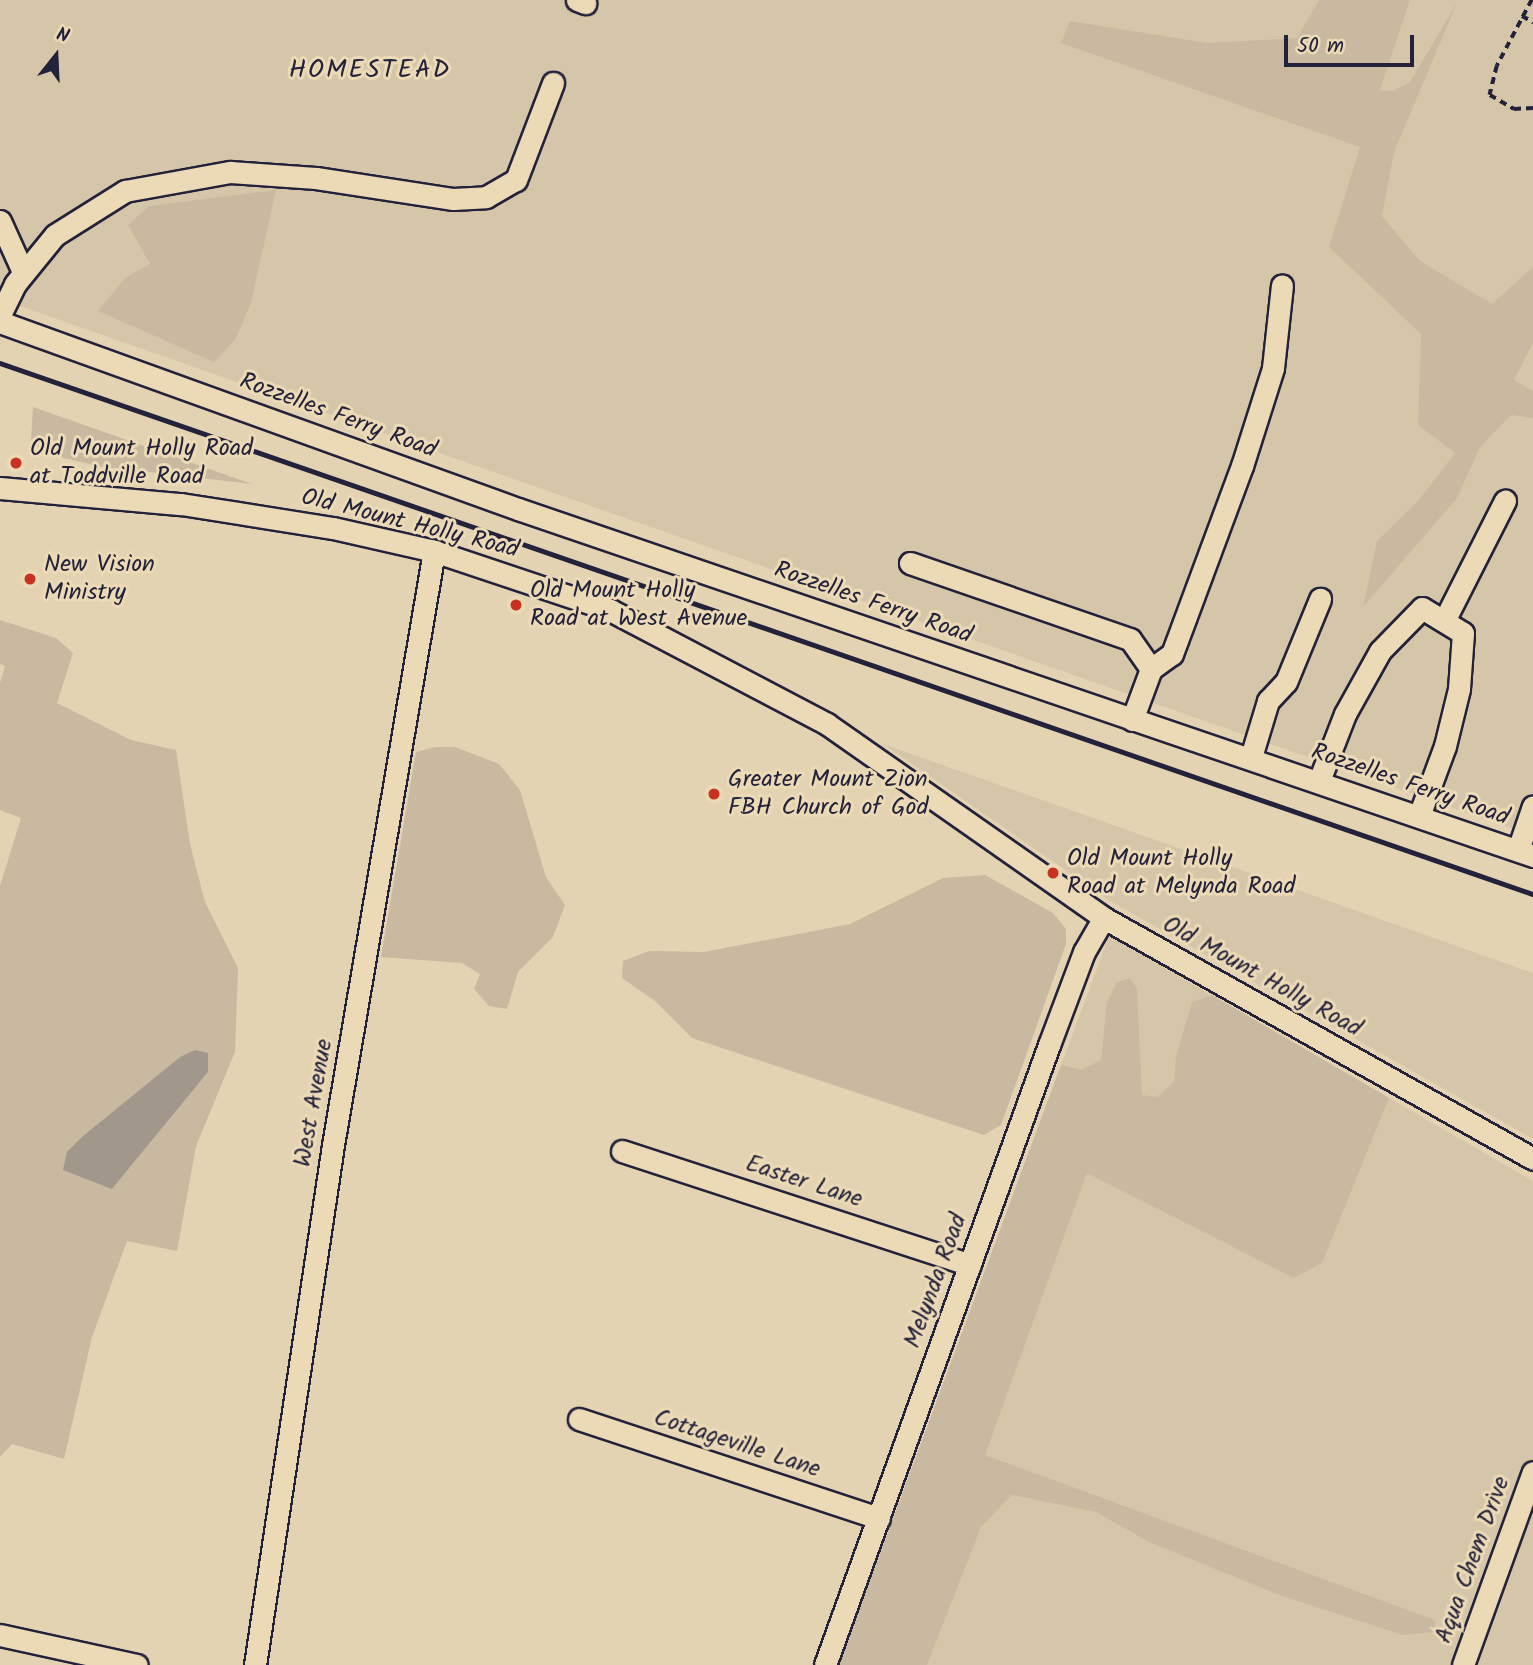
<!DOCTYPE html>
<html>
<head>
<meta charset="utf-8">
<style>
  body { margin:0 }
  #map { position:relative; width:1533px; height:1665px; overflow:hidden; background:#e4d3b2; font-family:Kalam,sans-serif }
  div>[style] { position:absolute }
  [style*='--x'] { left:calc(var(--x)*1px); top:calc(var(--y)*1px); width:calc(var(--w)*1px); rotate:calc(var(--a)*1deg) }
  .built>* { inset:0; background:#d6c6a9 }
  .green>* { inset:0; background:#c8b9a0 }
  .water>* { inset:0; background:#a1978a }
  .path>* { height:3.5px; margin-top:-1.75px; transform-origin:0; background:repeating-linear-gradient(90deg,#22223b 0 7px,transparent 0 12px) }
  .roads { filter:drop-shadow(2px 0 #22223b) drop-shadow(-2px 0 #22223b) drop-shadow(0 2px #22223b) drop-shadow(0 -2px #22223b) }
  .minor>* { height:21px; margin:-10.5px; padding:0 10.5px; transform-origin:10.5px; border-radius:10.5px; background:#ecdab7 }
  .rail>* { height:5px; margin:-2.5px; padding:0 2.5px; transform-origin:2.5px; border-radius:2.5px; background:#22223b }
  .dots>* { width:19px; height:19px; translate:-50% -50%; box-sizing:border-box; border:4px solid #ecdab7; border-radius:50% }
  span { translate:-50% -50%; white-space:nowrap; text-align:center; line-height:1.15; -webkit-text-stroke:6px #ecdab7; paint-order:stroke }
  .street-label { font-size:24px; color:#22223b }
  .poi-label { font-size:24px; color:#22223b }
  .left { translate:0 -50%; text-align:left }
  .neighbourhood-label { font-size:26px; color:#22223b; letter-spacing:2px }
  .north { position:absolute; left:21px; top:21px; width:70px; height:70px; -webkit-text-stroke:5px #ecdab7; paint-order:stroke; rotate:18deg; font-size:19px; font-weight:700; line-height:28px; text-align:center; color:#22223b }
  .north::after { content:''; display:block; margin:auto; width:24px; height:32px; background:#22223b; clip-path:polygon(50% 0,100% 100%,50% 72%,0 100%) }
  .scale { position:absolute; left:1284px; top:35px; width:130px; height:32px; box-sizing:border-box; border:4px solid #22223b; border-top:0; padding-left:9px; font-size:21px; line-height:24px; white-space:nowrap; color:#22223b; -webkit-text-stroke:5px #ecdab7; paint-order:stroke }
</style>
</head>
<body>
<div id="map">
  <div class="built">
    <i style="clip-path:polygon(0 0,1533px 0,1533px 836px,0 299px)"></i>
    <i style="clip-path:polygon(883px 744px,1533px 973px,1533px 1139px,1110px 901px)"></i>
    <i style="clip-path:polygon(1109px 936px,1533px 1181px,1533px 1665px,839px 1665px)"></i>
  </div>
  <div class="green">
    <i style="clip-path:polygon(1319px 0,1410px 0,1380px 90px,1393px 91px,1410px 82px,1457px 3px,1394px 152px,1382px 216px,1420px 261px,1492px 304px,1533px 267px,1533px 343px,1514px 380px,1533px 391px,1533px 418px,1511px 415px,1480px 447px,1457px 498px,1363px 607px,1377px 541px,1418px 501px,1455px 453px,1418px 425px,1421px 334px,1329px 247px,1360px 147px,1061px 43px,1070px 21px,1207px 43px,1297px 38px)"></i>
    <i style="clip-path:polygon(276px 190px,251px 303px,235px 340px,214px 362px,98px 311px,125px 278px,150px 264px,128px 225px,149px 206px)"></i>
    <i style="clip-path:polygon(33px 407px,252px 484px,97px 466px,44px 453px,31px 441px)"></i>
    <i style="clip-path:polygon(evenodd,0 620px,56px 638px,73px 653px,57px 703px,131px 740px,176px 750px,190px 844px,205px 902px,238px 968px,235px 1052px,196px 1146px,177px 1251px,127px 1241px,92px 1337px,64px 1459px,12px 1444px,0 1457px,0 886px,21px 818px,0 810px,0 683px,5px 666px,0 664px,0 620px,180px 1057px,208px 1072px,112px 1189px,67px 1152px,180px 1057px)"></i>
    <i style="clip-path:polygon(435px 747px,455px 747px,499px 764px,520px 790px,546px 877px,565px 905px,553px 937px,518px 972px,507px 1009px,489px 1006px,474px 989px,480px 974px,462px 963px,381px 957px,416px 752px)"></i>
    <i style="clip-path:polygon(985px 875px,1053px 913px,1066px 929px,1066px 944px,1001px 1125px,984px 1135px,692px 1038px,655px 1001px,622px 978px,623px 961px,649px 951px,704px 952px,850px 924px,943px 878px)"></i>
    <i style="clip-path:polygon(1130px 978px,1137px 988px,1142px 1095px,1157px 1097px,1174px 1082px,1176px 1056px,1192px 1002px,1212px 995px,1389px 1098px,1322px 1263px,1294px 1278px,1087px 1173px,985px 1455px,1435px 1620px,1434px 1632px,1403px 1635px,1282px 1596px,1149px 1542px,1096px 1512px,1012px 1495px,981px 1527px,927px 1665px,839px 1665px,1061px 1065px,1081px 1070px,1101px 1060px,1107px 1003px,1116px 983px)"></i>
  </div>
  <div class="water">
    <i style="clip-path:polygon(195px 1050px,208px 1053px,208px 1072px,112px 1189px,63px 1170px,67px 1152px,82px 1137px,180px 1057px)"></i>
  </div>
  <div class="path">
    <i style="--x:1532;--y:0;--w:75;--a:117.9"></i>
    <i style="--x:1497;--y:66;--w:30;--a:104"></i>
    <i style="--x:1490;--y:95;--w:28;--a:30"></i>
    <i style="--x:1514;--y:109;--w:19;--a:-3"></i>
    <i style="--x:1522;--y:16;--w:13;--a:29"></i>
  </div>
  <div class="roads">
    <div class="minor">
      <i style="--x:577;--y:0;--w:9;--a:21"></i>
      <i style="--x:0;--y:221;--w:56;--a:65.7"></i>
      <i style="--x:0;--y:315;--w:34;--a:-64"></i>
      <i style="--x:15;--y:284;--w:63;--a:-50.8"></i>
      <i style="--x:55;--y:235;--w:83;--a:-32.2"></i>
      <i style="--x:125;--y:191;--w:107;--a:-10.3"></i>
      <i style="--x:230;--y:172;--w:86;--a:4"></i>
      <i style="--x:316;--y:178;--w:139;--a:8.7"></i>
      <i style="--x:453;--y:199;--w:33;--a:-3"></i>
      <i style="--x:486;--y:197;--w:34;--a:-30"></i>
      <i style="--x:516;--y:180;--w:104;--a:-69.1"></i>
      <i style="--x:0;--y:322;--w:551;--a:19.85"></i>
      <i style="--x:518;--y:509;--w:1073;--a:18.87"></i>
      <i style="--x:0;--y:488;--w:182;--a:5.1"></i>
      <i style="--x:181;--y:504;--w:154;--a:9"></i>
      <i style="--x:333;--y:528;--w:104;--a:12.8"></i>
      <i style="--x:434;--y:551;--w:186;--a:18.5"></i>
      <i style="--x:610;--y:610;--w:245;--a:27.7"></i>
      <i style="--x:827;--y:724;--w:338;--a:35"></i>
      <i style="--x:1104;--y:918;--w:492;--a:29.3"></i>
      <i style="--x:910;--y:563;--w:233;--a:19.1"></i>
      <i style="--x:1130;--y:639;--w:37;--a:55"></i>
      <i style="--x:1444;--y:621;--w:135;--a:-63.1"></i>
      <i style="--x:1132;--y:720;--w:54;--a:-69.6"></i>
      <i style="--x:1151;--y:669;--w:26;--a:-36"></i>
      <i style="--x:1172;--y:654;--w:201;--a:-69.6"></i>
      <i style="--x:1242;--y:466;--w:103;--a:-72.4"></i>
      <i style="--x:1273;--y:368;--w:83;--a:-83.8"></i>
      <i style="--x:1251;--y:757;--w:59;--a:-73.1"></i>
      <i style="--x:1268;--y:701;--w:26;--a:-47"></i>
      <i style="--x:1286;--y:682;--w:90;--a:-67.7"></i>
      <i style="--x:1319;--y:781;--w:72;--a:-68.8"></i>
      <i style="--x:1345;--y:714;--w:72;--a:-60.9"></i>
      <i style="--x:1380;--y:651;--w:60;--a:-45.7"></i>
      <i style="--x:1422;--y:608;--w:48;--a:31.4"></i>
      <i style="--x:1463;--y:633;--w:56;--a:94.1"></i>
      <i style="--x:1459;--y:689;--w:59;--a:103.8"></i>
      <i style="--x:1445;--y:746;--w:75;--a:110.4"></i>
      <i style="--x:1518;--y:850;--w:46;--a:-71.2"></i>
      <i style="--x:622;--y:1151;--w:366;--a:18.1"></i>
      <i style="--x:579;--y:1419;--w:316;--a:18.3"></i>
      <i style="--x:0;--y:1635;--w:140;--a:12.4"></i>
      <i style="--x:255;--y:1665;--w:526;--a:-81.47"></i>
      <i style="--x:333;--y:1145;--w:603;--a:-80.35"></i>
      <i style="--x:825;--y:1665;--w:659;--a:-70.14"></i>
      <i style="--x:1049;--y:1045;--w:99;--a:-69.4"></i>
      <i style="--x:1084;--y:952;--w:39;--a:-60"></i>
      <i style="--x:1463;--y:1665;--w:205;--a:-70.1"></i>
    </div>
  </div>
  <div class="rail">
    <i style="--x:0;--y:363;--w:1622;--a:19.11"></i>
  </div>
  <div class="dots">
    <i style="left:16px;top:463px;background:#c8321e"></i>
    <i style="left:30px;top:579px;background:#c8321e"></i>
    <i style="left:516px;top:605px;background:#c8321e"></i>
    <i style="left:714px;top:794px;background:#c8321e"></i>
    <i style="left:1053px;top:873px;background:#c8321e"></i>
  </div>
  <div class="street-label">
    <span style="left:338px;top:416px;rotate:20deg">Rozzelles Ferry Road</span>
    <span style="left:410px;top:524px;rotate:14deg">Old Mount Holly Road</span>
    <span style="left:873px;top:603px;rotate:19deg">Rozzelles Ferry Road</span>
    <span style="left:1410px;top:785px;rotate:19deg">Rozzelles Ferry Road</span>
    <span style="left:1262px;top:977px;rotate:29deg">Old Mount Holly Road</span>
    <span style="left:314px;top:1103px;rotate:-80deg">West Avenue</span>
    <span style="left:804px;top:1182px;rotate:18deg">Easter Lane</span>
    <span style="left:936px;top:1281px;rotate:-70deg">Melynda Road</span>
    <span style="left:737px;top:1444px;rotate:18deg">Cottageville Lane</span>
    <span style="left:1473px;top:1560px;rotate:-70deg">Aqua Chem Drive</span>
  </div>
  <div class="poi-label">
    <span class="left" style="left:30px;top:463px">Old Mount Holly Road<br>at Toddville Road</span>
    <span class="left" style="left:44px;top:579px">New Vision<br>Ministry</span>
    <span class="left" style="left:530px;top:605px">Old Mount Holly<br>Road at West Avenue</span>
    <span class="left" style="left:728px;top:794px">Greater Mount Zion<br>FBH Church of God</span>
    <span class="left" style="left:1067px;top:873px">Old Mount Holly<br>Road at Melynda Road</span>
  </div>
  <div class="neighbourhood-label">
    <span style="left:370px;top:71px">HOMESTEAD</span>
  </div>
  <div class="north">N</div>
  <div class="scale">50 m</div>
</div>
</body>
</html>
